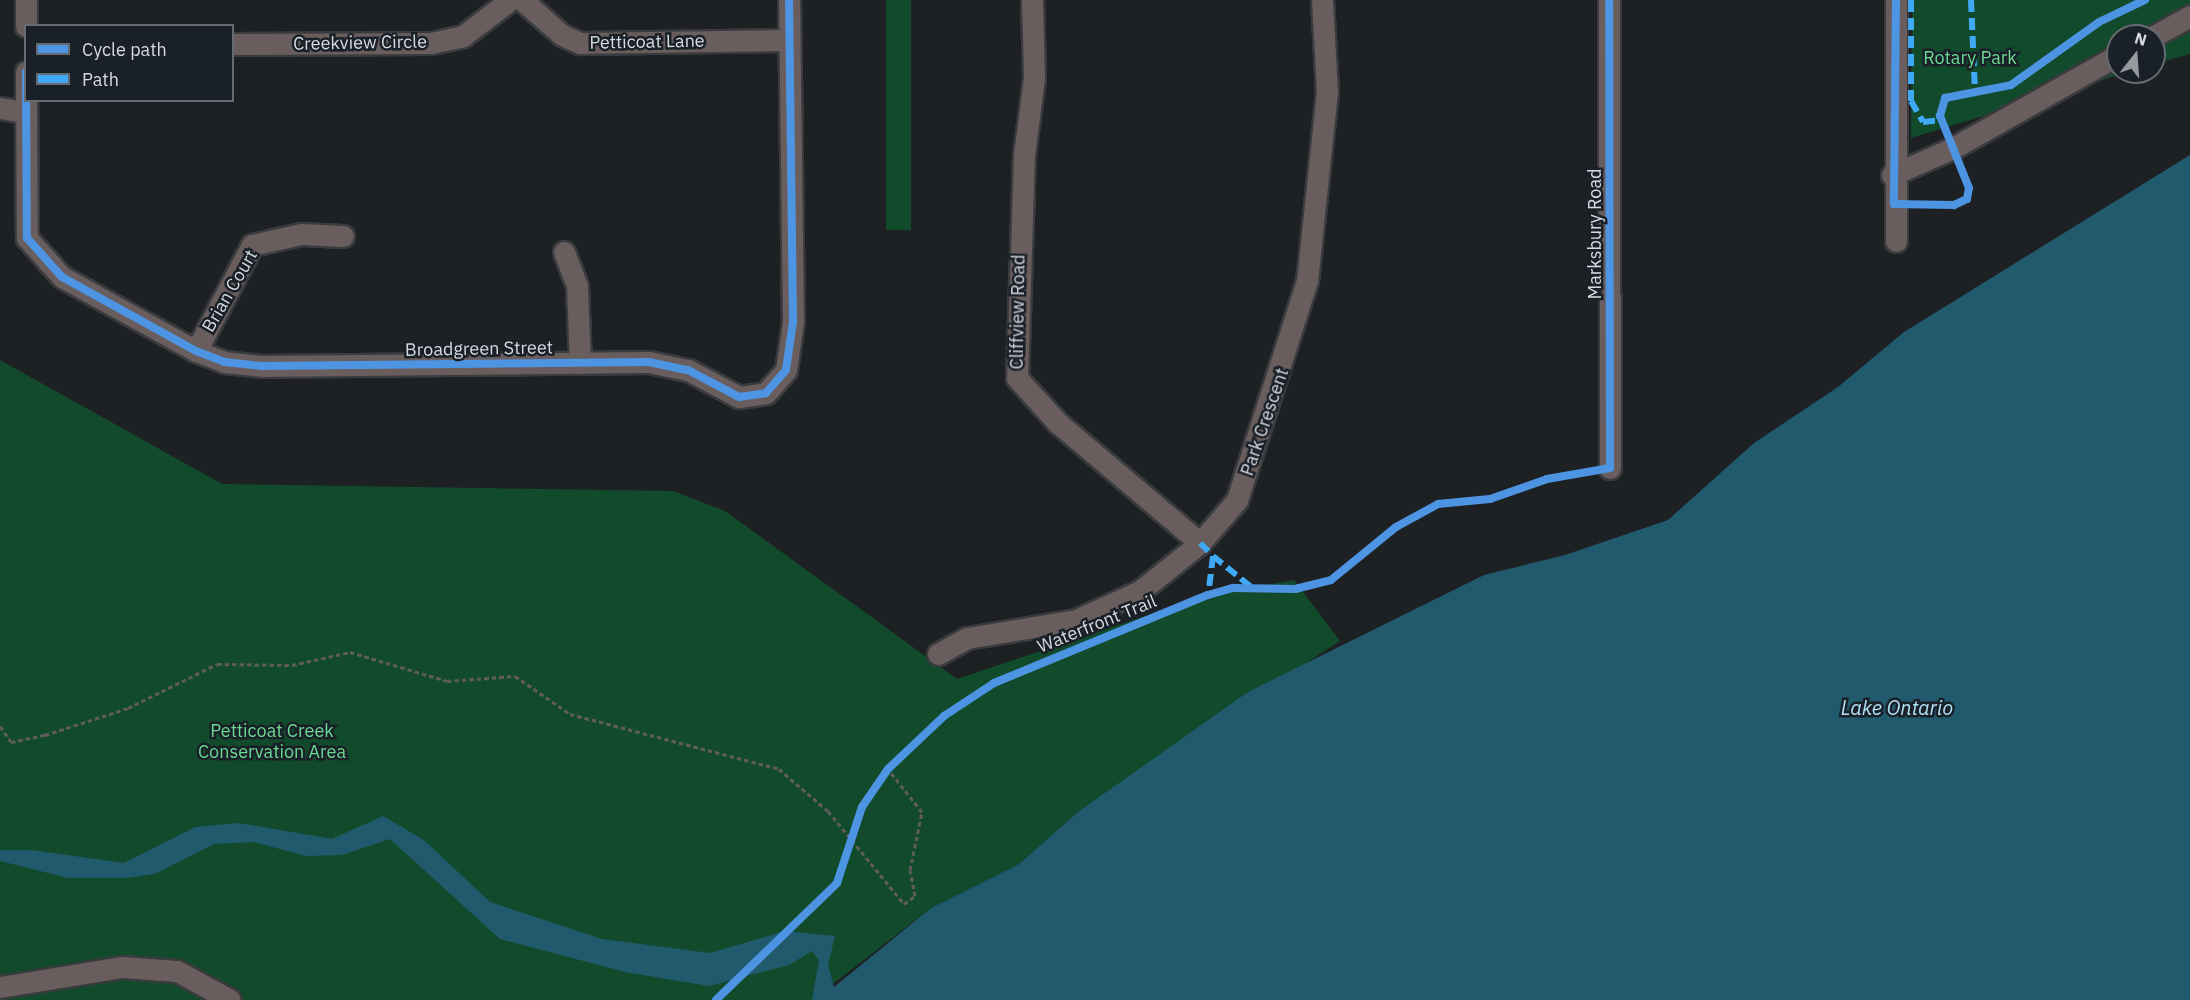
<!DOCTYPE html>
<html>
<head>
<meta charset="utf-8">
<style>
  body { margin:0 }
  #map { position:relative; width:2190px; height:1000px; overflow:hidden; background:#1e2124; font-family:"IBM Plex Sans",sans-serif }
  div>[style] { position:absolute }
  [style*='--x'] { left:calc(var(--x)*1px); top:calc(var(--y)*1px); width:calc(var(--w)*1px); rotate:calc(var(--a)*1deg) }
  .green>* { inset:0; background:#124b2c; transform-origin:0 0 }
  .water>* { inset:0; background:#215a6d }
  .path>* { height:3px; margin-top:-1.5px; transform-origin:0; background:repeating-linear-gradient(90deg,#605c5c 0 4.5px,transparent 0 7.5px) }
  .roads { filter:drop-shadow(2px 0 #393b3e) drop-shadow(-2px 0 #393b3e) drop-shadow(0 2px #393b3e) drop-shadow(0 -2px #393b3e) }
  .minor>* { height:21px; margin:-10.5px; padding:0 10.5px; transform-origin:10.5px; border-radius:10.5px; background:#695e5d }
  .quiet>* { height:6px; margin-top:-3px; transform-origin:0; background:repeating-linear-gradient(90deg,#3fa9f5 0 12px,transparent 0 18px) }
  .cycleway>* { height:8px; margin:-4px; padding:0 4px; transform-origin:4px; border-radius:4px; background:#4d94e3 }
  span { translate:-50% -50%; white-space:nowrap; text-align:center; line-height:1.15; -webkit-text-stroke:5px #1a2028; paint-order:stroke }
  .street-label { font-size:18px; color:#d7dbe1 }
  .park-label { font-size:18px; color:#68da91 }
  .water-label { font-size:20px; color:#afe2f5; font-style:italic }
  .legend { position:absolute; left:24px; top:24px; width:210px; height:78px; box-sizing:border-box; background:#1a2028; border:2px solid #666b72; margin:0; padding:8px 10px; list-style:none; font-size:18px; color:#d7dbe1 }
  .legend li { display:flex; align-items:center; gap:12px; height:30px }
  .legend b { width:30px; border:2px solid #666b72 }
  .north { position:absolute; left:2106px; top:24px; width:60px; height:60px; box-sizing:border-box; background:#1a2028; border:2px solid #666b72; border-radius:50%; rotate:17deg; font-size:16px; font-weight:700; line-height:24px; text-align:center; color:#d7dbe1 }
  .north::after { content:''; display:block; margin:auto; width:21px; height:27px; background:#969a9f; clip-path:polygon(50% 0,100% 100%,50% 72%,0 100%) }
</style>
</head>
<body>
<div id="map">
  <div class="green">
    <i style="left:886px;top:0;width:25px;height:230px"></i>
    <i style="clip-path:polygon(1912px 0,2190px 0,2190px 54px,2154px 64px,2154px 36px,2118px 36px,2118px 72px,2128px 72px,1911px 138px)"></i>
    <i style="clip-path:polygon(0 360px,222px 484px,673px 491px,725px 511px,957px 679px,1208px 595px,1294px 580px,1340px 641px,1078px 812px,1019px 864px,931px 908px,812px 1000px,0 1000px)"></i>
  </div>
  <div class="water">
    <i style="clip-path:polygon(2190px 155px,2190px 1000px,812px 1000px,819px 960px,812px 951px,789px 965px,709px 986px,625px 972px,500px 939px,390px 839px,342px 855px,306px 856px,254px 842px,214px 844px,155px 874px,126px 878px,68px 878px,0 861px,0 850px,31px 850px,124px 863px,195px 827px,239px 823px,332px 839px,383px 816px,424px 840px,490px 902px,602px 939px,710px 953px,785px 931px,835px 936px,828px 965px,834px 987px,931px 908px,1019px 864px,1078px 812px,1248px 692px,1484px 575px,1565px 555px,1668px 520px,1754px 443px,1838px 387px,1904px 332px)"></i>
  </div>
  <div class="path">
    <i style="--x:0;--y:726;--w:19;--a:55"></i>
    <i style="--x:11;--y:742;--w:35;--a:-12"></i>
    <i style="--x:45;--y:735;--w:87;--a:-18"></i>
    <i style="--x:128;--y:708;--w:99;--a:-26.3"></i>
    <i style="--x:217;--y:664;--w:75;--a:0.8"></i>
    <i style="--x:292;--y:665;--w:59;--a:-12.6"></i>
    <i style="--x:350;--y:652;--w:101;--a:16.6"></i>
    <i style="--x:447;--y:681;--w:68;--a:-4.2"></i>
    <i style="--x:515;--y:676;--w:67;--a:34.6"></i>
    <i style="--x:570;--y:714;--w:216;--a:14.7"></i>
    <i style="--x:779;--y:769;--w:65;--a:40.6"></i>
    <i style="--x:828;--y:811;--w:120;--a:50.7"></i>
    <i style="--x:904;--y:904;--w:14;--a:-36"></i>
    <i style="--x:915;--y:896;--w:26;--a:-101"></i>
    <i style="--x:910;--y:870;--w:59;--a:-78.3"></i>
    <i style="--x:922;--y:812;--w:55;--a:-128.3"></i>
  </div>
  <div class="roads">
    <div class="minor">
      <i style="--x:26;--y:0;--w:26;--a:90"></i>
      <i style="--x:522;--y:0;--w:53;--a:41.2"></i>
      <i style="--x:562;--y:35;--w:20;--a:24"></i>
      <i style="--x:580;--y:43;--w:208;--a:-0.8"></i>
      <i style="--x:1032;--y:0;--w:78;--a:88.5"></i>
      <i style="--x:1034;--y:78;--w:78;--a:97.4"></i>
      <i style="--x:1024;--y:155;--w:223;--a:91.8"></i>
      <i style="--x:1017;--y:378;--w:61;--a:47.7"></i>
      <i style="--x:1058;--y:423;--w:186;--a:40.2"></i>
      <i style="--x:1609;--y:0;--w:468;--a:89.9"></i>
      <i style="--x:2154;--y:36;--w:41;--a:-29.1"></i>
      <i style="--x:232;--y:44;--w:199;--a:-0.3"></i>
      <i style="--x:431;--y:43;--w:33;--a:-12"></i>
      <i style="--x:463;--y:36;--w:59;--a:-37.5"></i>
      <i style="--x:26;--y:72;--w:166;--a:89.7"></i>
      <i style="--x:27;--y:238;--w:52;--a:48.1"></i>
      <i style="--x:62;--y:277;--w:153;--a:28.9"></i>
      <i style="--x:196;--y:351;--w:30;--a:21"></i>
      <i style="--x:224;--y:362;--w:37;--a:6"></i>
      <i style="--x:261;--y:366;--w:388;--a:-0.6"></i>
      <i style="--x:649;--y:362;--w:40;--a:12"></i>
      <i style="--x:688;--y:370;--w:58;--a:27.9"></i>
      <i style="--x:739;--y:397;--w:27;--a:-8"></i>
      <i style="--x:766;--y:393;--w:30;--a:-49"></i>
      <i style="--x:786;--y:370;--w:49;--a:-81.7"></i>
      <i style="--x:793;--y:322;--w:322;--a:-90.7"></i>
      <i style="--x:0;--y:108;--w:24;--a:9"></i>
      <i style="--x:1892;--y:175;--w:67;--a:-23.9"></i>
      <i style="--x:1953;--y:148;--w:189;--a:-29.4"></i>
      <i style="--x:1896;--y:241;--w:241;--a:-90"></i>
      <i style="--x:564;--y:252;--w:36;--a:69"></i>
      <i style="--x:577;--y:286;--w:77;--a:87.8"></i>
      <i style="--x:196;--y:351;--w:120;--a:-62.2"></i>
      <i style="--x:252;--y:245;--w:50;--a:-12.7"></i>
      <i style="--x:301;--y:234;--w:42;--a:2.7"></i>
      <i style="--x:938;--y:654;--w:33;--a:-29"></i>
      <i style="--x:967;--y:638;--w:110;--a:-9.4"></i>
      <i style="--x:1076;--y:620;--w:70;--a:-24.4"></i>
      <i style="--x:1140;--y:591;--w:77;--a:-38.7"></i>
      <i style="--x:1200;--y:543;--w:57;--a:-49.3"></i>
      <i style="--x:1237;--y:500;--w:230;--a:-72.3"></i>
      <i style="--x:1307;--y:281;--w:190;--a:-84"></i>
      <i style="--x:1327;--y:92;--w:92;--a:-93.1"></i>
      <i style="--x:0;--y:987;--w:124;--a:-9.3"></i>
      <i style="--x:122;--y:967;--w:55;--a:4.2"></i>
      <i style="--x:177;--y:971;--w:60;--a:28.7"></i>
    </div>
  </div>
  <div class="quiet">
    <i style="--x:1911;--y:0;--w:101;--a:90"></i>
    <i style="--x:1911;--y:101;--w:24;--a:60"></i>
    <i style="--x:1923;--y:122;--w:18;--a:-6"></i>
    <i style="--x:1971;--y:0;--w:93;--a:87.5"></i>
    <i style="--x:1200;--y:543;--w:18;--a:45"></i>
    <i style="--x:1213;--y:556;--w:39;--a:97"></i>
    <i style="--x:1213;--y:556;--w:48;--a:39"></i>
  </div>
  <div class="cycleway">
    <i style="--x:1896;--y:0;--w:204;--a:90.6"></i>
    <i style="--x:1894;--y:204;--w:60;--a:1"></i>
    <i style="--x:1954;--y:205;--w:14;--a:-25"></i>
    <i style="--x:1967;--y:199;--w:11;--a:-80"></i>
    <i style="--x:1969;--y:188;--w:78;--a:-111.9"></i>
    <i style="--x:1940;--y:116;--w:19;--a:-74"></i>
    <i style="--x:1945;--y:98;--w:67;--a:-11.1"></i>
    <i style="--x:2011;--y:85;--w:108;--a:-35.6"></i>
    <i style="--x:2099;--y:22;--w:51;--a:-25.6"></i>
    <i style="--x:26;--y:72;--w:166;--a:89.7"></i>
    <i style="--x:27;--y:238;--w:52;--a:48.1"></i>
    <i style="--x:62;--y:277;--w:153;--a:28.9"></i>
    <i style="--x:196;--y:351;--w:30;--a:21"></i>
    <i style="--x:224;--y:362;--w:37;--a:6"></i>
    <i style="--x:261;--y:366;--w:388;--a:-0.6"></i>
    <i style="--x:649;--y:362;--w:40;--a:12"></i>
    <i style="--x:688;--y:370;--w:58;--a:27.9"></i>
    <i style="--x:739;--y:397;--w:27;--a:-8"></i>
    <i style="--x:766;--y:393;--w:30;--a:-49"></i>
    <i style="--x:786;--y:370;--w:49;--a:-81.7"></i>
    <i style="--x:793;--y:322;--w:322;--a:-90.7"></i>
    <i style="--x:716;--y:1000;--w:168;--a:-44"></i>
    <i style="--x:837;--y:883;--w:80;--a:-71.8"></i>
    <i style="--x:862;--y:807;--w:46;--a:-55.6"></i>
    <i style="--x:888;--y:769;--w:77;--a:-43.4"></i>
    <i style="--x:944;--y:716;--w:60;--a:-33.4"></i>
    <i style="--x:994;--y:683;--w:231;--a:-22.4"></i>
    <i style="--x:1208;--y:595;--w:26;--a:-16"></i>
    <i style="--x:1233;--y:588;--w:62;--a:0.9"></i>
    <i style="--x:1295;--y:589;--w:37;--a:-14"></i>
    <i style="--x:1331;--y:580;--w:84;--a:-39.2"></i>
    <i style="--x:1396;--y:527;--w:48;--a:-28.7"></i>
    <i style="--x:1438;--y:504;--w:52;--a:-5.5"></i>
    <i style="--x:1490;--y:499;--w:60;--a:-19.3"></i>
    <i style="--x:1547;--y:479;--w:64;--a:-9.9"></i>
    <i style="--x:1610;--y:468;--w:468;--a:-90.1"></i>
  </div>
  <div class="street-label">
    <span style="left:647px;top:42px;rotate:-1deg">Petticoat Lane</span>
    <span style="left:360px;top:43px;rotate:-1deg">Creekview Circle</span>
    <span style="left:1595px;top:234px;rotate:-90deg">Marksbury Road</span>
    <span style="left:230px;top:291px;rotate:-60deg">Brian Court</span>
    <span style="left:1018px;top:312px;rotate:-89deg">Cliffview Road</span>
    <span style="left:479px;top:349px;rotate:-1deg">Broadgreen Street</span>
    <span style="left:1265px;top:422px;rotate:-71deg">Park Crescent</span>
    <span style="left:1097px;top:624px;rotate:-22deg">Waterfront Trail</span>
  </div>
  <div class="park-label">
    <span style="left:1970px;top:58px">Rotary Park</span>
    <span style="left:272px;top:742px">Petticoat Creek<br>Conservation Area</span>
  </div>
  <div class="water-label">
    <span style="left:1897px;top:707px">Lake Ontario</span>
  </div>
  <ul class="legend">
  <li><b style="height:8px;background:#4d94e3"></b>Cycle path</li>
  <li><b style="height:8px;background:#3fa9f5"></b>Path</li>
  </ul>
  <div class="north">N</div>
</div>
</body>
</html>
